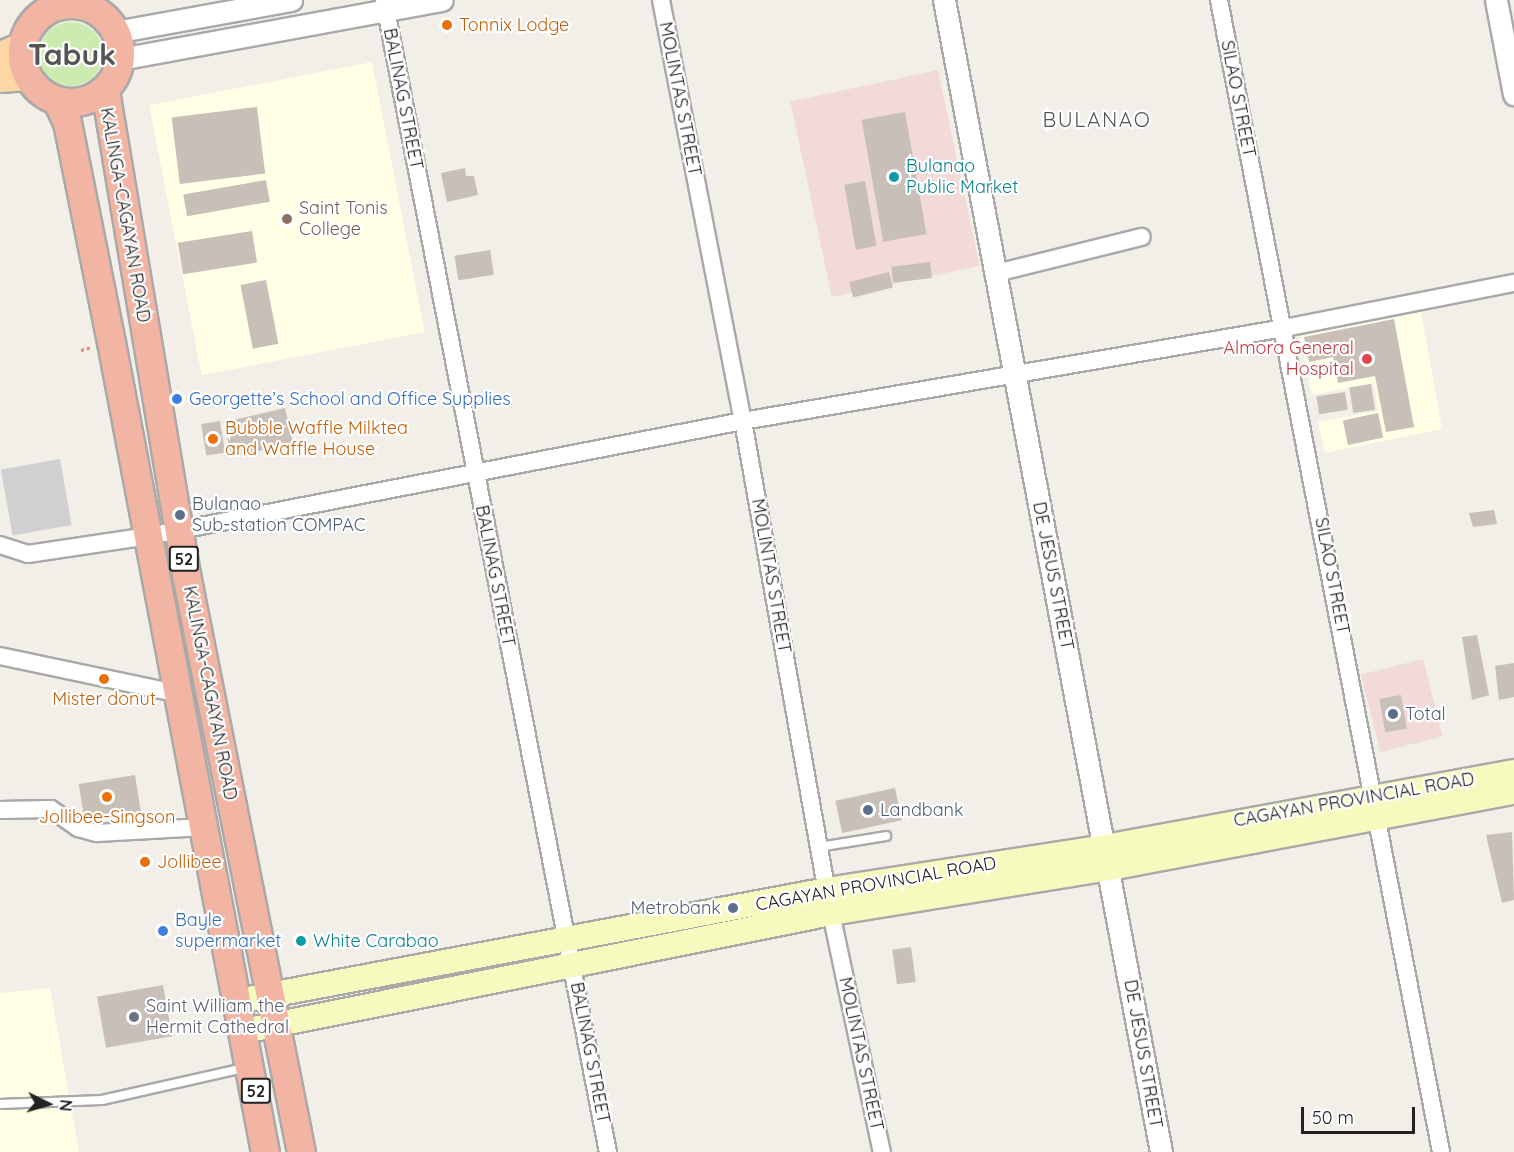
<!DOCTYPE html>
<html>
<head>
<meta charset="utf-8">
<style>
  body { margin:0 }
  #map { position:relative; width:1514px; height:1152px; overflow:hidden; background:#f2efe9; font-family:Quicksand,sans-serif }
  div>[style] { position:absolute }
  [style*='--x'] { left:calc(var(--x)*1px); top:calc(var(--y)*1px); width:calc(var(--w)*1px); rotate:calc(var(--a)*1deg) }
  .commercial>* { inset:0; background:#f2dad9; transform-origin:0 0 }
  .education>* { inset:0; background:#ffffe5; transform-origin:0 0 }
  .religious>* { inset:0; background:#d0d0d0; transform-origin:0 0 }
  .grass>* { inset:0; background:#cdebb0 }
  .round { border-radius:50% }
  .building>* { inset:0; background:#c7bfb8; transform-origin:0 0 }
  .path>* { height:3px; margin-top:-1.5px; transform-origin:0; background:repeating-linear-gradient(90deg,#fa8072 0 3px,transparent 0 6px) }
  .roads { filter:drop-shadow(2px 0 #a9a9a9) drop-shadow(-2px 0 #a9a9a9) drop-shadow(0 2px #a9a9a9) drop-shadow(0 -2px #a9a9a9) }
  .service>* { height:8px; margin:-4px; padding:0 4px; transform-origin:4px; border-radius:4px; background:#fff }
  .minor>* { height:16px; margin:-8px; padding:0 8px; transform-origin:8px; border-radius:8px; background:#fff }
  .tertiary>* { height:21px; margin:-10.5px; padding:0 10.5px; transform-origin:10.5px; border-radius:10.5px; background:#fff }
  .secondary>* { height:24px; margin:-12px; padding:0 12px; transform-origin:12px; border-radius:12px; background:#f7fabf }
  .primary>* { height:26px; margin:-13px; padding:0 13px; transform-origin:13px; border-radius:13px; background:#fcd6a4 }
  .trunk>* { height:27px; margin:-13.5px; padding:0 13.5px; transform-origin:13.5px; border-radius:13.5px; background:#f2b4a3 }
  .trunk>.ring { margin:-13.5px; padding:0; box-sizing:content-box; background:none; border:27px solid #f2b4a3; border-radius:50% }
  .dots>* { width:16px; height:16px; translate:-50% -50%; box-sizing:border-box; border:3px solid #fff; border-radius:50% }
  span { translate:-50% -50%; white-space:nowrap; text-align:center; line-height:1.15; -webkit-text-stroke:4.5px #fff; paint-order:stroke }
  .shield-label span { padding:2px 4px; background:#fff; border:2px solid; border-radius:4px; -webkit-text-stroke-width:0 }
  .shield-label { font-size:16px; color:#222; font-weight:700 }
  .food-label { font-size:18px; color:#c56008 }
  .left { translate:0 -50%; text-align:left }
  .street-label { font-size:18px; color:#222 }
  .culture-label { font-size:18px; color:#0d838f }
  .education-label { font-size:18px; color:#785e54 }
  .health-label { font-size:18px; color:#be3a42 }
  .right { translate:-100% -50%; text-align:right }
  .shop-label { font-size:18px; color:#366cbe }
  .service-label { font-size:18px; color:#4e5e75 }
  .worship-label { font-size:18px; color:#5b616d }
  .quarter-label { font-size:21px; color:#555; letter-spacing:1.5px }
  .town-label { font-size:30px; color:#555; font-weight:700 }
  .north { position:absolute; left:18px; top:1074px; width:60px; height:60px; -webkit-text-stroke:4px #fff; paint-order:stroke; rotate:95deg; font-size:16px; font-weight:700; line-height:24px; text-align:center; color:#222 }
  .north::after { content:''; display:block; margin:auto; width:21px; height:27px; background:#222; clip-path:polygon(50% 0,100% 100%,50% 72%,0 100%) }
  .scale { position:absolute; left:1301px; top:1107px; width:114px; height:27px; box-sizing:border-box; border:3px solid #222; border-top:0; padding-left:8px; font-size:18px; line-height:21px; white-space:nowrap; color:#222; -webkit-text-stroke:4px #fff; paint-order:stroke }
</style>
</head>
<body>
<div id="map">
  <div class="commercial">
    <i style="left:938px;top:70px;width:200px;height:151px;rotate:78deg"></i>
    <i style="left:1423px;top:659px;width:80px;height:64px;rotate:76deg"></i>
  </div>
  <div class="education">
    <i style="left:372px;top:62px;width:275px;height:227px;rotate:79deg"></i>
    <i style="clip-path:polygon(1421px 312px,1442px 429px,1325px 453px,1318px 422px,1378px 411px,1374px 383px,1312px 395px,1300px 336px)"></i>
    <i style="clip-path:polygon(50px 988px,79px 1152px,0 1152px,0 993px)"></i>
  </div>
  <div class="religious">
    <i style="left:60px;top:459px;width:67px;height:60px;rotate:80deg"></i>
  </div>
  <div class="grass">
    <i class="round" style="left:39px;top:22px;width:64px;height:64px"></i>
  </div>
  <div class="building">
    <i style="left:257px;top:107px;width:67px;height:86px;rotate:83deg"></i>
    <i style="left:905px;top:112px;width:124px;height:44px;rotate:80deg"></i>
    <i style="clip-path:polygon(465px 168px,466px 176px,474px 176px,478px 195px,447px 202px,441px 173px)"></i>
    <i style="left:266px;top:180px;width:22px;height:84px;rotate:80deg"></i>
    <i style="left:865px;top:181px;width:66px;height:21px;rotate:80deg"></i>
    <i style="left:252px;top:231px;width:32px;height:75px;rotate:81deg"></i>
    <i style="left:490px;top:250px;width:25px;height:36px;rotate:81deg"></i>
    <i style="left:930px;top:262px;width:16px;height:39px;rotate:83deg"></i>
    <i style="left:889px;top:272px;width:16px;height:41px;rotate:76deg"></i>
    <i style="left:266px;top:280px;width:65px;height:26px;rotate:79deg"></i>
    <i style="clip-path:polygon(1394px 319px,1414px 427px,1386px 432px,1375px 376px,1338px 383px,1333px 357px,1309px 362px,1304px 337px)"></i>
    <i style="left:1371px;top:384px;width:26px;height:22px;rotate:81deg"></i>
    <i style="left:1345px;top:392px;width:18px;height:29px;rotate:81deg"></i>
    <i style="left:285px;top:408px;width:36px;height:63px;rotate:77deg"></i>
    <i style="left:1378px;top:413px;width:25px;height:36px;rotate:78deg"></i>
    <i style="left:220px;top:421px;width:32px;height:19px;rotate:81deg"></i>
    <i style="clip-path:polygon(1494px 510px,1497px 524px,1473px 527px,1469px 513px)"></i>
    <i style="clip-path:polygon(1477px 635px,1489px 695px,1472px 700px,1462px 637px)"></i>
    <i style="clip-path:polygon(1514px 663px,1514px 697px,1499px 700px,1495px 666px)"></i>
    <i style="left:1401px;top:695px;width:34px;height:22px;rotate:80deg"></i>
    <i style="left:135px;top:775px;width:37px;height:57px;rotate:81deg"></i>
    <i style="left:895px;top:788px;width:33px;height:61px;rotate:78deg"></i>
    <i style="clip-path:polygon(1512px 832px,1514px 900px,1502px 903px,1486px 835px)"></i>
    <i style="left:911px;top:947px;width:35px;height:19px;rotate:82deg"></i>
    <i style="left:163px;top:985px;width:52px;height:67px;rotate:80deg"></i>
  </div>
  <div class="path">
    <i style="--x:81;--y:350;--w:11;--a:-15"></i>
  </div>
  <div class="roads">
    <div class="service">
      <i style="--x:819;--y:847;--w:68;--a:-9.3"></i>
      <i style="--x:0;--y:1104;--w:102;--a:-2.2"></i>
      <i style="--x:102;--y:1100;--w:146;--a:-12.7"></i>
    </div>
    <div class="minor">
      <i style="--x:384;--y:0;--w:1174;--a:79"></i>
      <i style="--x:661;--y:0;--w:429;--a:79"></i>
      <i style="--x:743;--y:421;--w:500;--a:79.9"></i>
      <i style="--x:831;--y:913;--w:244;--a:78"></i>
      <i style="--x:1219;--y:0;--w:1173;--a:79.09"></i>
      <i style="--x:996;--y:273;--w:150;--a:-13.9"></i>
      <i style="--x:0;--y:545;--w:29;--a:18"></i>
      <i style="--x:28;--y:554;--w:122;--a:-8.5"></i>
      <i style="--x:149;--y:536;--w:605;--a:-10.96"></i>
      <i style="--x:743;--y:421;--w:549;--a:-9.75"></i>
      <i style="--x:1284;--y:328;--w:234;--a:-11.1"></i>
      <i style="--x:0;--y:656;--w:184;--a:11.9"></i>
      <i style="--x:0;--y:810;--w:51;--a:-1.1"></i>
      <i style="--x:51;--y:809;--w:33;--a:35"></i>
      <i style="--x:78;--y:828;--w:20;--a:15"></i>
      <i style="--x:97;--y:833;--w:108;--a:-3.2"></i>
    </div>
    <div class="tertiary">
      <i style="--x:944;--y:0;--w:1172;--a:79.33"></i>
      <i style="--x:1496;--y:0;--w:96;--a:79.2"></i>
      <i style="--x:115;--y:32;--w:179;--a:-10.3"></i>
      <i style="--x:120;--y:59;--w:327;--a:-10.4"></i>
    </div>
    <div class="secondary">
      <i style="--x:238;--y:1001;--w:599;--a:-10.67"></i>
      <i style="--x:827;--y:890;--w:282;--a:-8.8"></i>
      <i style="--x:1106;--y:847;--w:415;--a:-10.4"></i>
      <i style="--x:244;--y:1031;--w:599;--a:-11.37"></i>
      <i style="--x:831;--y:913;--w:283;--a:-9.2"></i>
      <i style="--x:1110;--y:868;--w:411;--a:-10.7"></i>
    </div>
    <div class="primary">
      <i style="--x:0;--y:55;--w:24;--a:-22"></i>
      <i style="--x:0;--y:79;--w:26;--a:-4"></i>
    </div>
    <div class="trunk">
      <i class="ring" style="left:22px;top:4px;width:71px;height:71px"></i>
      <i style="--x:105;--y:90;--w:491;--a:80.5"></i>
      <i style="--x:186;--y:574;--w:589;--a:78.75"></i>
      <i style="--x:57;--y:101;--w:23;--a:65"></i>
      <i style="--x:67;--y:122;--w:224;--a:78.7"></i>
      <i style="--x:111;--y:342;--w:825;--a:79.24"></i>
    </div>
  </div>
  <div class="dots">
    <i style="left:447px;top:25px;background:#e8710a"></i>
    <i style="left:894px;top:177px;background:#0f9aa8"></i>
    <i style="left:287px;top:219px;background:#8d6e63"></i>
    <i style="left:1367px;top:359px;background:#e0444e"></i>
    <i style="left:177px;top:399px;background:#3f7fe0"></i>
    <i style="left:213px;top:439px;background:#e8710a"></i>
    <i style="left:180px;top:515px;background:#5c6f8a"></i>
    <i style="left:104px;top:679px;background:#e8710a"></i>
    <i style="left:1393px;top:714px;background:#5c6f8a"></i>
    <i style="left:107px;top:797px;background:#e8710a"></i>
    <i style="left:868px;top:810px;background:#5c6f8a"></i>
    <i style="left:145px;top:862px;background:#e8710a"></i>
    <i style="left:733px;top:908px;background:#5c6f8a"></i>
    <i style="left:163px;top:931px;background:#3f7fe0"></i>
    <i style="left:301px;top:941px;background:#0f9aa8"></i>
    <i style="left:134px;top:1017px;background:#6b7280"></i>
  </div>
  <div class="shield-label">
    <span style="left:184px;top:559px">52</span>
    <span style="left:256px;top:1091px">52</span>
  </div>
  <div class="food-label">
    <span class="left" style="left:459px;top:25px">Tonnix Lodge</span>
    <span class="left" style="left:225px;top:439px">Bubble Waffle Milktea<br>and Waffle House</span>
    <span style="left:104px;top:699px">Mister donut</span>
    <span style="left:107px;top:817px">Jollibee-Singson</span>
    <span class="left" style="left:157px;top:862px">Jollibee</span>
  </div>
  <div class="street-label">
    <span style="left:403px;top:99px;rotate:79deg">BALINAG STREET</span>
    <span style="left:680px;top:99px;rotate:79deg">MOLINTAS STREET</span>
    <span style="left:1238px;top:99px;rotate:79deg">SILAO STREET</span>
    <span style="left:125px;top:215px;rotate:80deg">KALINGA-CAGAYAN ROAD</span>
    <span style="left:495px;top:576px;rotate:79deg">BALINAG STREET</span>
    <span style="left:771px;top:576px;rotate:80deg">MOLINTAS STREET</span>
    <span style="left:1053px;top:576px;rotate:79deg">DE JESUS STREET</span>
    <span style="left:1332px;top:576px;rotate:79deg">SILAO STREET</span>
    <span style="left:210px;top:693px;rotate:79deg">KALINGA-CAGAYAN ROAD</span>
    <span style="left:1354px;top:800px;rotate:-10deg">CAGAYAN PROVINCIAL ROAD</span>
    <span style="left:876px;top:884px;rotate:-10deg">CAGAYAN PROVINCIAL ROAD</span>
    <span style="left:590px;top:1053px;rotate:79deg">BALINAG STREET</span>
    <span style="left:861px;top:1054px;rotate:78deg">MOLINTAS STREET</span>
    <span style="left:1143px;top:1054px;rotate:80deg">DE JESUS STREET</span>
  </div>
  <div class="culture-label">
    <span class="left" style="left:906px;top:177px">Bulanao<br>Public Market</span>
    <span class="left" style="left:313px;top:941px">White Carabao</span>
  </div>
  <div class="education-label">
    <span class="left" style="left:299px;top:219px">Saint Tonis<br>College</span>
  </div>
  <div class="health-label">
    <span class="right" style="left:1354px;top:359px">Almora General<br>Hospital</span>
  </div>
  <div class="shop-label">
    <span class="left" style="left:189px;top:399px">Georgette’s School and Office Supplies</span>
    <span class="left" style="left:175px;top:931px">Bayle<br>supermarket</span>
  </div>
  <div class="service-label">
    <span class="left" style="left:192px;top:515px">Bulanao<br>Sub-station COMPAC</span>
    <span class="left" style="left:1405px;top:714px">Total</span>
    <span class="left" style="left:880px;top:810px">Landbank</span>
    <span class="right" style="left:721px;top:908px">Metrobank</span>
  </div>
  <div class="worship-label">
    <span class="left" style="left:146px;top:1017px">Saint William the<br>Hermit Cathedral</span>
  </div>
  <div class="quarter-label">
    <span style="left:1097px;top:119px">BULANAO</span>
  </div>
  <div class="town-label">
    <span style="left:72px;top:54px">Tabuk</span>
  </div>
  <div class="north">N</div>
  <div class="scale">50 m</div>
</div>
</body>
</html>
